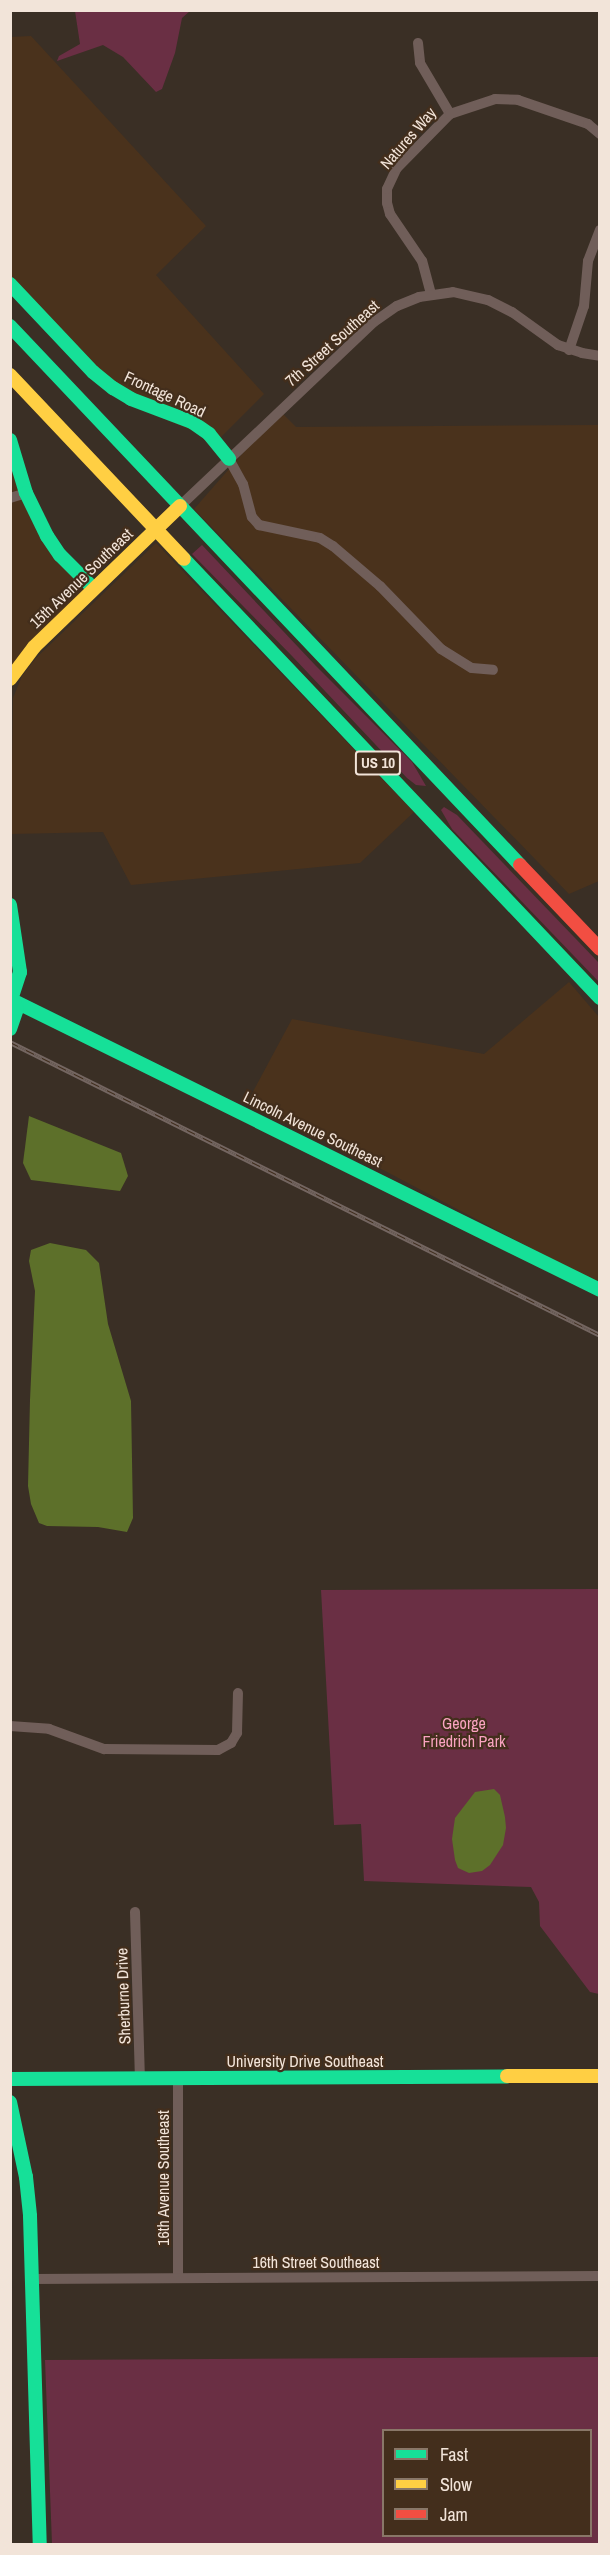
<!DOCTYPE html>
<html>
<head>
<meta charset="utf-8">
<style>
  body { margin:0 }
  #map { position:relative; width:610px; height:2555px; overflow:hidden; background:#3a2f25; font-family:"Archivo Narrow",sans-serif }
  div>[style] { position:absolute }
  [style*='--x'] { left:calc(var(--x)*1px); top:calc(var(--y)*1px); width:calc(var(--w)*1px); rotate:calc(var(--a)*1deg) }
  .built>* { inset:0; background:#4a321c }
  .green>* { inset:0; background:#6a2f44 }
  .water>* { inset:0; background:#5d702a }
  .street>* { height:10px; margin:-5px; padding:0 5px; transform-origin:5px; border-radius:5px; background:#705e59 }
  .fast>* { height:14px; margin:-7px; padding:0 7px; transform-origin:7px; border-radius:7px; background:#16e098 }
  .slow>* { height:14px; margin:-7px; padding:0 7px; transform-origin:7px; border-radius:7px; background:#ffcf43 }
  .jam>* { height:14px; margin:-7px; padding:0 7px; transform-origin:7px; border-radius:7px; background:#f24e42 }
  .rail>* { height:5px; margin-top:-2.5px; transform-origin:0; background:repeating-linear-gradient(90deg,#432e1c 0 9px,#746661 0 18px); box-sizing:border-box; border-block:2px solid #746661 }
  span { translate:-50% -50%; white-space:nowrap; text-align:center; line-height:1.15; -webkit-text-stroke:4.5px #432e1c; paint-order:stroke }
  .shield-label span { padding:2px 4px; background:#432e1c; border:2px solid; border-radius:4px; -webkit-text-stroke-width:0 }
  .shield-label { font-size:15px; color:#f2e4d9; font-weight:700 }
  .street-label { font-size:16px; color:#f2e4d9 }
  .park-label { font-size:16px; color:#faa3c1 }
  .frame { position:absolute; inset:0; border:12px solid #f2e4d9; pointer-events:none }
  .legend { position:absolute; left:382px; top:2429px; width:210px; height:108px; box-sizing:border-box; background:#432e1c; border:2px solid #897768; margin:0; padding:8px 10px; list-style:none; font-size:18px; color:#f2e4d9 }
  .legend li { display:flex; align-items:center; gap:12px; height:30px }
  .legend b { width:30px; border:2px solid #897768 }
</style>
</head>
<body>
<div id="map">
  <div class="built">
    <i style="clip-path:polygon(31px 36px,206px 226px,156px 275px,264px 394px,211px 447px,198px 433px,131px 405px,11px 279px,11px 37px)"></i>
    <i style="clip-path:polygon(280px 411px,296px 427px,599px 425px,599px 881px,569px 894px,194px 509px)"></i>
    <i style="clip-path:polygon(10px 466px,83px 590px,10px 667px)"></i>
    <i style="clip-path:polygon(156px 543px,414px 812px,360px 863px,131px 885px,103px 832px,11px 834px,13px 698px,22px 676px,36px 658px)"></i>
    <i style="clip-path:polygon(569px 982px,599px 1017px,599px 1284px,249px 1099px,292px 1019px,484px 1054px)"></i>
  </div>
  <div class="green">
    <i style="clip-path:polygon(75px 11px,190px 11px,182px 18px,175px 53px,162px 89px,156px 92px,123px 57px,103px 45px,57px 61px,59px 56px,80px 44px)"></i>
    <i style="clip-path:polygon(202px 545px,316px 666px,412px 762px,426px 786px,416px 785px,407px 778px,292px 656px,192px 554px)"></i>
    <i style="clip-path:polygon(444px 807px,457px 815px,599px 963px,599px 982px,452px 829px,441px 810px)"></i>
    <i style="clip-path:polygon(599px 1589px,599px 1994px,590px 1992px,540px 1926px,539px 1902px,531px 1887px,364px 1881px,361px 1824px,334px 1825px,321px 1590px)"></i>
    <i style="clip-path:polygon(evenodd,599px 2357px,599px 2544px,52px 2544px,45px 2360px,599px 2357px,590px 2430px,590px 2536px,384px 2536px,384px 2430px,590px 2430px)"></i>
  </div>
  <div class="water">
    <i style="clip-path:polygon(29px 1116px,121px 1153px,128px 1176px,120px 1191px,31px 1180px,23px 1163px)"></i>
    <i style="clip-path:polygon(50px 1243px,86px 1250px,99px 1263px,108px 1324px,131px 1401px,133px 1518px,127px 1532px,98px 1527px,47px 1526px,39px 1523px,31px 1504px,28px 1486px,30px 1400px,35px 1291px,29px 1261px,31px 1250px)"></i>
    <i style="clip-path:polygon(494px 1789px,500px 1795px,505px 1817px,506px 1828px,503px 1845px,490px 1865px,482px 1871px,469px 1873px,458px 1868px,455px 1860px,452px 1839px,455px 1818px,475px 1792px)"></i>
  </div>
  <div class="street">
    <i style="--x:418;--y:43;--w:20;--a:84"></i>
    <i style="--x:420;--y:63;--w:59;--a:59.5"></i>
    <i style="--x:431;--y:294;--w:34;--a:-105"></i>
    <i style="--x:422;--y:261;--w:57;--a:-124.2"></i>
    <i style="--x:390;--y:214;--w:11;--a:-105"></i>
    <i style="--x:387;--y:203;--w:14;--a:-90"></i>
    <i style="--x:387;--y:189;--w:23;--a:-65"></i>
    <i style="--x:397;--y:168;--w:76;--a:-45.5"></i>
    <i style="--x:450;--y:114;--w:47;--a:-18.4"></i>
    <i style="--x:495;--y:99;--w:23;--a:2"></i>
    <i style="--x:518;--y:100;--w:74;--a:18.9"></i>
    <i style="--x:588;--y:124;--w:16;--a:40"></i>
    <i style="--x:569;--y:350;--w:46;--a:-71.2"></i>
    <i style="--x:584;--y:306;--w:45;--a:-84.9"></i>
    <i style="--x:588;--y:261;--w:33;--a:-69"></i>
    <i style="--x:229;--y:459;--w:29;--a:61"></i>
    <i style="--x:243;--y:484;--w:34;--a:75"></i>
    <i style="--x:252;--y:517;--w:11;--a:49"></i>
    <i style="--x:259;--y:525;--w:62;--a:12"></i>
    <i style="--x:320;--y:538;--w:15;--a:32"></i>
    <i style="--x:333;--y:546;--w:62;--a:40.4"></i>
    <i style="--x:380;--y:586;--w:88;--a:45.9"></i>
    <i style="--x:441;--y:649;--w:36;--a:32"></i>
    <i style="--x:472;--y:668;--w:21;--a:5"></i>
    <i style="--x:10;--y:498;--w:17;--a:-17"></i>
    <i style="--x:180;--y:506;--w:267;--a:-43.5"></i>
    <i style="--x:374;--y:322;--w:28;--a:-35"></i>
    <i style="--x:397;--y:306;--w:24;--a:-22"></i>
    <i style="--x:419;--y:297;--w:34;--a:-8"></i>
    <i style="--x:453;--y:292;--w:36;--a:13"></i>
    <i style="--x:488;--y:300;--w:27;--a:27"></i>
    <i style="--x:512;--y:312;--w:57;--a:35.7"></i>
    <i style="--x:558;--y:345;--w:25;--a:18"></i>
    <i style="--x:582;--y:353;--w:18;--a:9"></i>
    <i style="--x:10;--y:1726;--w:39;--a:4"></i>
    <i style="--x:49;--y:1729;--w:59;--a:20"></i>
    <i style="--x:104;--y:1749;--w:114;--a:0.5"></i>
    <i style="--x:218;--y:1750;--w:15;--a:-28"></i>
    <i style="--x:231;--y:1743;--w:12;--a:-59"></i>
    <i style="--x:237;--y:1733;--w:40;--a:-88.6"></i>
    <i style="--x:135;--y:1912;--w:167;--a:88.3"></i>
    <i style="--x:178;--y:2079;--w:199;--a:90"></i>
    <i style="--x:32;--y:2279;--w:568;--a:-0.3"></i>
  </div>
  <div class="fast">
    <i style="--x:10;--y:284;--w:121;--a:46.7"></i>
    <i style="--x:93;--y:372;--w:26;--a:39"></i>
    <i style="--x:113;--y:388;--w:21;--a:31"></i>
    <i style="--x:131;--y:399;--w:65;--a:20.7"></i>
    <i style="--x:192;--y:422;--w:21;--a:35"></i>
    <i style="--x:209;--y:434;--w:32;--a:51"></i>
    <i style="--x:10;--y:326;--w:742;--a:46.58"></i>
    <i style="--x:10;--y:440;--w:55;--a:73.2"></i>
    <i style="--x:26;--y:493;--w:48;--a:64"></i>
    <i style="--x:47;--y:536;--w:23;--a:56"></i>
    <i style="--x:60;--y:555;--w:47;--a:45"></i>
    <i style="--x:184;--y:559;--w:605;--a:46.54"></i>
    <i style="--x:10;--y:905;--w:68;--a:81.5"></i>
    <i style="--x:20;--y:972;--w:33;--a:108"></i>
    <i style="--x:10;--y:999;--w:658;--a:26.25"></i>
    <i style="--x:10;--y:1029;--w:21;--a:-71"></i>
    <i style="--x:17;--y:1009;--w:10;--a:-114"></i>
    <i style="--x:10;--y:2079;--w:497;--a:-0.3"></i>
    <i style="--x:10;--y:2102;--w:77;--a:78"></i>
    <i style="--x:26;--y:2177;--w:39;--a:84"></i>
    <i style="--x:30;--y:2216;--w:328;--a:88.3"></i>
  </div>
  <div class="slow">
    <i style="--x:10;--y:375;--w:253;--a:46.6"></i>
    <i style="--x:10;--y:679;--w:40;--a:-53"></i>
    <i style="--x:34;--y:647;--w:203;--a:-44"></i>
    <i style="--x:507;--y:2076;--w:93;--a:0"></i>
  </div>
  <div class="jam">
    <i style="--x:520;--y:865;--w:116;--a:46.4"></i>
  </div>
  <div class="rail">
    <i style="--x:10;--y:1042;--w:659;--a:26.41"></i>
  </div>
  <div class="shield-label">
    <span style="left:378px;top:763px">US 10</span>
  </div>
  <div class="street-label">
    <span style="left:408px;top:138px;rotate:-49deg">Natures Way</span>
    <span style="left:332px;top:343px;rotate:-42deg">7th Street Southeast</span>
    <span style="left:165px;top:394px;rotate:25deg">Frontage Road</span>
    <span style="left:81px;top:578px;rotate:-44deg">15th Avenue Southeast</span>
    <span style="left:313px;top:1129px;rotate:26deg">Lincoln Avenue Southeast</span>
    <span style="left:123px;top:1996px;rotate:-92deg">Sherburne Drive</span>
    <span style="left:305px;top:2061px">University Drive Southeast</span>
    <span style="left:163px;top:2178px;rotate:-90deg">16th Avenue Southeast</span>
    <span style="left:316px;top:2262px">16th Street Southeast</span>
  </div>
  <div class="park-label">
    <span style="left:464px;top:1732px">George<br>Friedrich Park</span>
  </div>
  <div class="frame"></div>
  <ul class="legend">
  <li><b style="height:8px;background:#16e098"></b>Fast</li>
  <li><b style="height:8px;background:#ffcf43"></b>Slow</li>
  <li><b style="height:8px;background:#f24e42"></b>Jam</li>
  </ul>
</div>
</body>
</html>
